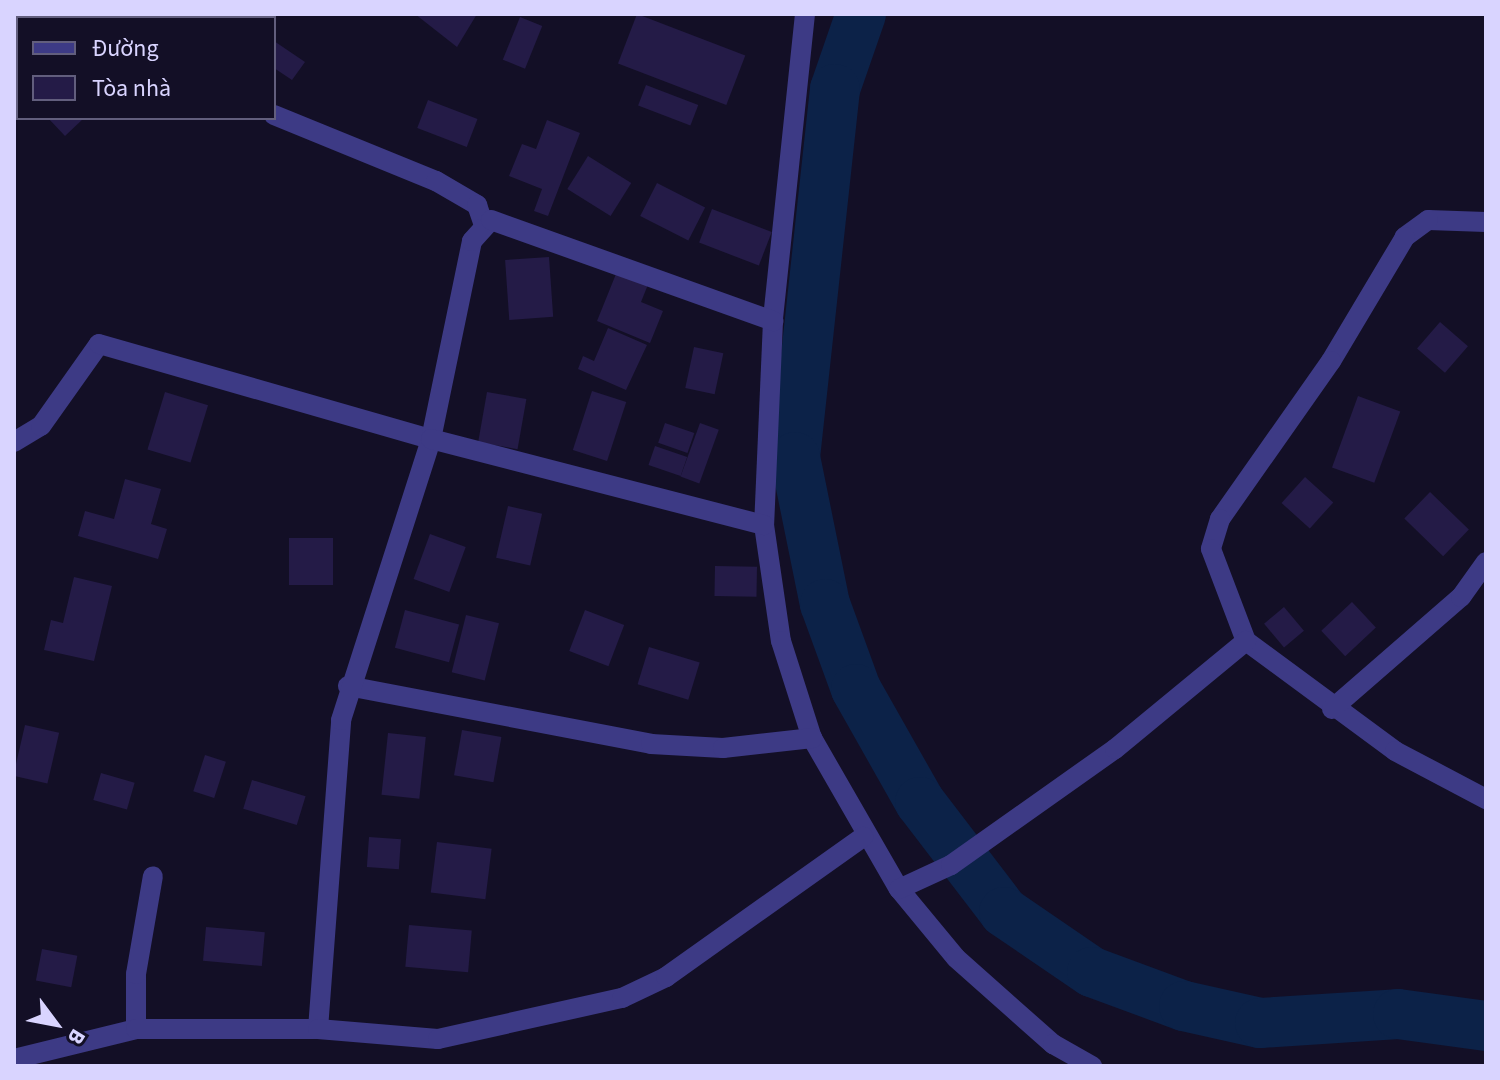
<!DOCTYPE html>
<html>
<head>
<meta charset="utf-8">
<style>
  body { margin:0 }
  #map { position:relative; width:1500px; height:1080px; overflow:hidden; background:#130f26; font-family:"Source Sans 3",sans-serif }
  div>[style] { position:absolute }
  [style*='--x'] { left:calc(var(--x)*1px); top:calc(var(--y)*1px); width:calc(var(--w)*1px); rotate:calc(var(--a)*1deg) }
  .river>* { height:50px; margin:-25px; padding:0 25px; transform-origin:25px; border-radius:25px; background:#0c2248 }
  .building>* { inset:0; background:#241b47; transform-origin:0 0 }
  .minor>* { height:20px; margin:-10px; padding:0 10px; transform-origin:10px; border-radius:10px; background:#3d3a85 }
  span { translate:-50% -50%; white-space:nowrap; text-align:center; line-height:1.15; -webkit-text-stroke:7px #130f26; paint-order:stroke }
  .frame { position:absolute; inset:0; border:16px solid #d9d4ff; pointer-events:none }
  .legend { position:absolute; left:16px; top:16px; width:260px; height:104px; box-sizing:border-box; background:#130f26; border:2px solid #625e7d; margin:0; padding:10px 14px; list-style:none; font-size:24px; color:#d9d4ff }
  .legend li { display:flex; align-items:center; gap:16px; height:40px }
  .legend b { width:40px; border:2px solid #625e7d }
  .north { position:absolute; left:16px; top:984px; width:80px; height:80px; -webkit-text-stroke:6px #130f26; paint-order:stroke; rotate:122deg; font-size:22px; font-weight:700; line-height:32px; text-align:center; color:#d9d4ff }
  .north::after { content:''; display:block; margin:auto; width:28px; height:36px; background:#d9d4ff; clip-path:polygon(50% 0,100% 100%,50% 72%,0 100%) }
</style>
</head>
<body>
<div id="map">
  <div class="river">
    <i style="--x:861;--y:14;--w:79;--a:109.1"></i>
    <i style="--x:835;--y:89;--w:370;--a:96.2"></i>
    <i style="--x:795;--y:457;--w:150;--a:78.5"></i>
    <i style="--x:825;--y:604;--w:90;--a:70"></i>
    <i style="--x:856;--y:689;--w:130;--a:60.5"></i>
    <i style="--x:920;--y:802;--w:138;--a:52.6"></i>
    <i style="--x:1004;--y:912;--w:107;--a:34.3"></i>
    <i style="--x:1092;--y:972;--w:98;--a:20.3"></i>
    <i style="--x:1184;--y:1006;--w:78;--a:12.6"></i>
    <i style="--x:1260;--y:1023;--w:138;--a:-3.7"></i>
    <i style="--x:1398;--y:1014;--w:89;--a:7.8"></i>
  </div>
  <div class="building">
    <i style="clip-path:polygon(142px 14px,175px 14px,171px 18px)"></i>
    <i style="clip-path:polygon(415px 14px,477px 14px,457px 47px)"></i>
    <i style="left:637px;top:14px;width:116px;height:53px;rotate:21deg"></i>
    <i style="left:520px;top:17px;width:24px;height:46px;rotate:22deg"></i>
    <i style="left:18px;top:35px;width:34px;height:4px;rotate:90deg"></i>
    <i style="clip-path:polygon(274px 41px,305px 62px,292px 80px,274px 68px)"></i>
    <i style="left:646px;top:85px;width:56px;height:22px;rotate:21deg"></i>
    <i style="left:428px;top:100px;width:53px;height:30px;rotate:21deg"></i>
    <i style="clip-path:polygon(48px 118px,84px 118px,65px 136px)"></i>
    <i style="clip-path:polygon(547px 120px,580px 133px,548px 216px,534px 211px,542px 189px,509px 176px,522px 144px,536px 149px)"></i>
    <i style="left:588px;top:156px;width:51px;height:39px;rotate:32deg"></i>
    <i style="left:657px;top:183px;width:54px;height:37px;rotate:27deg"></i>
    <i style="left:712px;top:209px;width:64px;height:36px;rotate:21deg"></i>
    <i style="left:549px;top:257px;width:60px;height:44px;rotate:86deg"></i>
    <i style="clip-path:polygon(618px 269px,649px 282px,641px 302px,663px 311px,650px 343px,597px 321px)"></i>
    <i style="left:1440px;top:322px;width:37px;height:35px;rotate:41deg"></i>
    <i style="clip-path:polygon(608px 328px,647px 345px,626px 390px,578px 369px,583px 356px,594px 361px)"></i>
    <i style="left:694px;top:347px;width:30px;height:42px;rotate:12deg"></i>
    <i style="left:592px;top:391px;width:36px;height:62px;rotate:18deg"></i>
    <i style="left:165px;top:392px;width:45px;height:60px;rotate:17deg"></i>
    <i style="left:487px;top:392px;width:40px;height:51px;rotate:10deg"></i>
    <i style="left:1358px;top:396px;width:45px;height:76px;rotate:20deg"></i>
    <i style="left:665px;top:423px;width:31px;height:21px;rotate:19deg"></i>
    <i style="left:700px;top:423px;width:20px;height:57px;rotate:20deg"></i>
    <i style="left:655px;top:446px;width:34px;height:20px;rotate:19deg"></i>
    <i style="left:1305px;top:477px;width:38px;height:35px;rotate:42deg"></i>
    <i style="clip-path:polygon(125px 479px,161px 489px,151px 524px,167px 529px,158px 559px,78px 536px,85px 511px,114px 519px)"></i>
    <i style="left:1430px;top:492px;width:54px;height:37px;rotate:44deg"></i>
    <i style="left:508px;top:506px;width:35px;height:53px;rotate:13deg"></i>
    <i style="left:430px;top:534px;width:38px;height:48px;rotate:20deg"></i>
    <i style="left:289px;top:538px;width:44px;height:47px"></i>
    <i style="left:715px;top:566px;width:42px;height:30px;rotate:1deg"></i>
    <i style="clip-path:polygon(74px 577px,112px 586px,94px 661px,44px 650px,51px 620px,63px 623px)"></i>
    <i style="left:1352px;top:602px;width:35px;height:42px;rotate:47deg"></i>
    <i style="left:1284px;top:607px;width:31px;height:26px;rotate:50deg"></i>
    <i style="left:405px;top:610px;width:56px;height:39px;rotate:15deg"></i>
    <i style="left:585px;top:610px;width:42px;height:44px;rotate:21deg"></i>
    <i style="left:466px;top:615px;width:34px;height:59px;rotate:14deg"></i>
    <i style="left:649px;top:647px;width:53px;height:39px;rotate:17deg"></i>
    <i style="left:25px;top:725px;width:35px;height:52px;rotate:13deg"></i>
    <i style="left:462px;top:730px;width:40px;height:46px;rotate:10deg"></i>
    <i style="left:388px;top:733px;width:38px;height:62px;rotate:6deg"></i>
    <i style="left:205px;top:755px;width:22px;height:38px;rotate:18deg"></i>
    <i style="left:101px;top:773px;width:35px;height:28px;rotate:16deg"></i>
    <i style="left:252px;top:780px;width:56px;height:30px;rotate:17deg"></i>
    <i style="left:369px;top:837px;width:32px;height:30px;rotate:4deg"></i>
    <i style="left:437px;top:842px;width:55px;height:51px;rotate:7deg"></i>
    <i style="left:409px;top:925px;width:63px;height:42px;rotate:5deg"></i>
    <i style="left:206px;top:927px;width:59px;height:34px;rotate:5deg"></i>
    <i style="left:42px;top:949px;width:36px;height:32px;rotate:11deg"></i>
  </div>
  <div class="minor">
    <i style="--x:77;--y:14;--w:7;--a:34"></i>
    <i style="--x:805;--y:14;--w:309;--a:96"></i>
    <i style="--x:773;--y:321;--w:204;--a:92.5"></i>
    <i style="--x:764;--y:525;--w:117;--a:81.7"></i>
    <i style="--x:781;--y:641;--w:102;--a:72.3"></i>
    <i style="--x:812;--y:738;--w:174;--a:60.1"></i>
    <i style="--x:899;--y:889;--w:89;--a:50.4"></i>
    <i style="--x:956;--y:958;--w:130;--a:41.6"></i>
    <i style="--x:1053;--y:1044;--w:45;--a:29.4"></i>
    <i style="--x:274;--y:115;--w:175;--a:22.2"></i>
    <i style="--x:436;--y:181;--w:48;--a:30.3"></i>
    <i style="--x:477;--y:205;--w:18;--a:71"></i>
    <i style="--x:1486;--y:222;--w:58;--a:-178"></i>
    <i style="--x:1428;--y:220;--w:29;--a:144"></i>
    <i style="--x:1405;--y:237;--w:144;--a:120.8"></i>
    <i style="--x:1331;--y:361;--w:193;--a:125.1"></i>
    <i style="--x:1220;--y:519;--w:31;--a:107"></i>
    <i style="--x:1211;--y:549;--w:98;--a:69.2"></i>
    <i style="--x:1246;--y:641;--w:185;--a:36.4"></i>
    <i style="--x:1395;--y:751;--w:103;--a:27.8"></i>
    <i style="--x:14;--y:442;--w:31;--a:-31"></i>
    <i style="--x:41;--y:426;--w:100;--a:-54.7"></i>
    <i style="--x:99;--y:344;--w:345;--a:16"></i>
    <i style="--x:431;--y:439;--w:202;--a:-78.3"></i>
    <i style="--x:472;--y:241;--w:28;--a:-48"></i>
    <i style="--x:491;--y:220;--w:300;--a:19.7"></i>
    <i style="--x:348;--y:686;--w:309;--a:10.8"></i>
    <i style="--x:651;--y:744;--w:72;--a:3.2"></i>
    <i style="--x:723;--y:748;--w:90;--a:-6.4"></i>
    <i style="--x:1332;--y:709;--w:171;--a:-41"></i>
    <i style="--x:1461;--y:597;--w:43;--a:-54.5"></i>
    <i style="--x:899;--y:889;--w:57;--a:-24.8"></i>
    <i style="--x:951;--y:865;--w:201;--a:-35.3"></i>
    <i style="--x:1115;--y:749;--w:170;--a:-39.5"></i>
    <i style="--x:136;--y:1029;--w:55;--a:-90"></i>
    <i style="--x:136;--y:974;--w:99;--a:-80.2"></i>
    <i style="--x:318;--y:1029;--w:310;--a:-85.7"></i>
    <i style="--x:341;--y:720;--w:295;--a:-72.2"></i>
    <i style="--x:431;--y:439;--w:344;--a:14.5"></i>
    <i style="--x:14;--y:1059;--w:126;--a:-13.8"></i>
    <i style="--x:136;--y:1029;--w:182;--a:0"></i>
    <i style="--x:318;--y:1029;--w:120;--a:4.8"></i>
    <i style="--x:438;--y:1039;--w:189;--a:-12.6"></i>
    <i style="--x:622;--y:998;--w:49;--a:-25.5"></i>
    <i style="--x:666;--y:977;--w:242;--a:-35.4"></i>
  </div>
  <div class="frame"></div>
  <ul class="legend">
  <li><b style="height:10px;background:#3d3a85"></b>Đường</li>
  <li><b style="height:22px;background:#241b47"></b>Tòa nhà</li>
  </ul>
  <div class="north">B</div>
</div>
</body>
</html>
